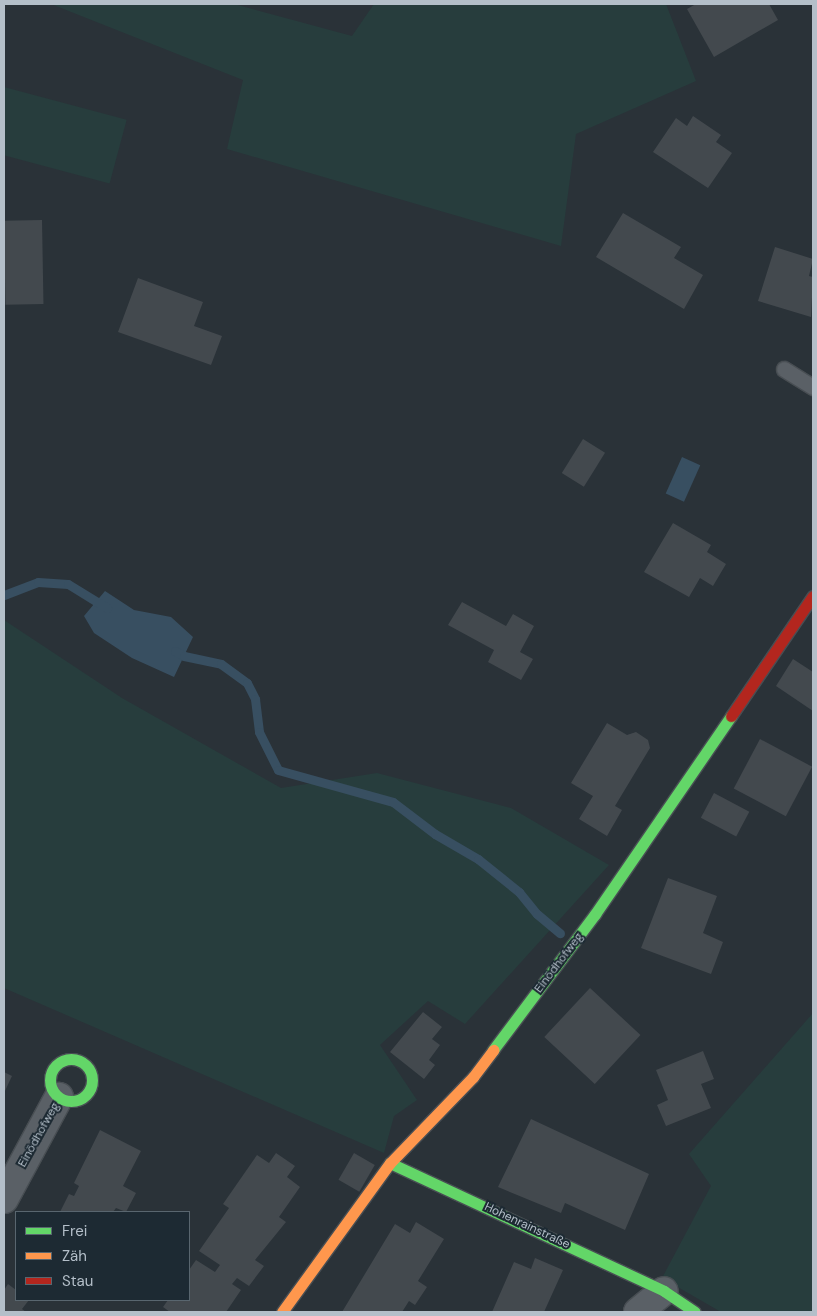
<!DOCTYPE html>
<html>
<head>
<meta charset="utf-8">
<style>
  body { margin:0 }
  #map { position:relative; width:817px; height:1316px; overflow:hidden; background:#2a3238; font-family:"DM Sans",sans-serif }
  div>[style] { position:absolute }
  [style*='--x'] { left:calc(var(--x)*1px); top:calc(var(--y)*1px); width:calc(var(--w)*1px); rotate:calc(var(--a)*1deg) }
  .green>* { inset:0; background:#273d3d; transform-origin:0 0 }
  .water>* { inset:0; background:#384f61; transform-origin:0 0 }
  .stream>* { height:9px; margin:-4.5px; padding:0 4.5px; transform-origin:4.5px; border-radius:4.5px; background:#384f61 }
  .building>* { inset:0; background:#43494e; transform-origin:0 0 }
  .roads { filter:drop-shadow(1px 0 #484e53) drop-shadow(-1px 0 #484e53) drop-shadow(0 1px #484e53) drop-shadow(0 -1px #484e53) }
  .lane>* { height:15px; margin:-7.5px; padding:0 7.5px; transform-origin:7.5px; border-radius:7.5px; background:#5a6066 }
  .street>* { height:28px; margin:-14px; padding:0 14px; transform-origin:14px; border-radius:14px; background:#5a6066 }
  .fast>* { height:11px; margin:-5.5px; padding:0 5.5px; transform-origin:5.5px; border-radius:5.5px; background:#63d668 }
  .fast>.ring { margin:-5.5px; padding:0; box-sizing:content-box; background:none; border:11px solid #63d668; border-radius:50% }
  .slow>* { height:11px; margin:-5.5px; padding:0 5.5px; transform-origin:5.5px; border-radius:5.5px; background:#ff974d }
  .jam>* { height:11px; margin:-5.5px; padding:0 5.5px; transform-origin:5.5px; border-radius:5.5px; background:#b3261e }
  span { translate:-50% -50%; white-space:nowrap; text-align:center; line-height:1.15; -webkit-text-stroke:4px #1d2a33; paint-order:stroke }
  .street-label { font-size:12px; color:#b4bfc9 }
  .frame { position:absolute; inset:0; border:5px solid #b4bfc9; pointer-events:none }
  .legend { position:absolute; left:15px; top:1211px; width:175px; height:90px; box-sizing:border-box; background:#1d2a33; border:1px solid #59666f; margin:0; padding:6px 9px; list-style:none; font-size:15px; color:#b4bfc9 }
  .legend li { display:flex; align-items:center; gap:10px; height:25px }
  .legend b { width:25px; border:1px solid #59666f }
</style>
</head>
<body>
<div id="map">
  <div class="green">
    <i style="clip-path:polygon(51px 4px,234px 4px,352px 36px,374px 4px,666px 4px,696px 81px,576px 134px,561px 246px,227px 149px,243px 80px)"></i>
    <i style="left:4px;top:87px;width:127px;height:66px;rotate:15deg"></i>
    <i style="clip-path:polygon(4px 620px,122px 698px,281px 788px,377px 773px,511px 808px,609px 865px,465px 1024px,428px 1001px,380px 1045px,417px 1100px,394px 1116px,384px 1153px,4px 988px)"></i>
    <i style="clip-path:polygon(813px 1013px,813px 1312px,721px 1312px,662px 1278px,711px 1186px,689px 1154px)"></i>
  </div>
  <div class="water">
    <i style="left:682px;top:457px;width:20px;height:40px;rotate:24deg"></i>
    <i style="clip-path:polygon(105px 591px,134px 610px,171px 617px,193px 637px,174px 677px,132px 658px,94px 633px,84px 616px)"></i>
  </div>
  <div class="stream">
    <i style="--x:4;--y:595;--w:36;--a:-21"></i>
    <i style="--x:38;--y:582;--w:30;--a:4"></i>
    <i style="--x:68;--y:584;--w:46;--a:31.6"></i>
    <i style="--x:175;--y:651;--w:10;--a:29"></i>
    <i style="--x:184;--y:656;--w:38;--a:12"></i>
    <i style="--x:221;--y:664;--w:32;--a:36"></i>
    <i style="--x:247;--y:683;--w:18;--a:63"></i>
    <i style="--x:255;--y:699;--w:33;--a:83"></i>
    <i style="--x:259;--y:732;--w:42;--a:63.4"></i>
    <i style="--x:278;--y:770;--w:119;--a:15.5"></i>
    <i style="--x:393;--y:802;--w:53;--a:37.3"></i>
    <i style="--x:435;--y:834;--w:50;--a:30.2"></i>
    <i style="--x:478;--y:859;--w:53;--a:38.8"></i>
    <i style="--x:519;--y:892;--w:28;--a:51"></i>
    <i style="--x:537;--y:914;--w:30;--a:40"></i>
  </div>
  <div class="building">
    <i style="clip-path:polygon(696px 4px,769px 4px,778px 20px,714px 57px,687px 9px)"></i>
    <i style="clip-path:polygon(693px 116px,721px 135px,716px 142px,732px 153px,708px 188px,653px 152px,676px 118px,687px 126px)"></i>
    <i style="clip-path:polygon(623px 213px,681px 247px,674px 258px,703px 275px,684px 309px,596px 257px)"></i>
    <i style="left:42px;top:220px;width:84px;height:38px;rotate:89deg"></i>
    <i style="clip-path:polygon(775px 247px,813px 259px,809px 276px,813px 277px,811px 317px,758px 301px)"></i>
    <i style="clip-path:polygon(138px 278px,203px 302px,194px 326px,222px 336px,211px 365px,118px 332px)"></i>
    <i style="left:583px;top:439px;width:26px;height:40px;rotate:32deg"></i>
    <i style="clip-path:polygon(673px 523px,711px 545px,707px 552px,726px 564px,713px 586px,700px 578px,689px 597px,644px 572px)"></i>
    <i style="clip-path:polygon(462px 602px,506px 626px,513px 614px,534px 626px,520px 652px,533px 659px,521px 680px,488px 662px,494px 650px,448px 625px)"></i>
    <i style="clip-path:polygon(793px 659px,813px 672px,813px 711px,776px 686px)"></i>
    <i style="clip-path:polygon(607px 723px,627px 735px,636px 732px,648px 740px,650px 748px,615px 806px,622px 810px,607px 836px,579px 819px,593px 796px,571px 783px)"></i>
    <i style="left:760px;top:739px;width:59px;height:56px;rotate:28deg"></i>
    <i style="left:714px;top:793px;width:40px;height:28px;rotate:28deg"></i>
    <i style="clip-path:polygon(668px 878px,717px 896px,703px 933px,723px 942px,711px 974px,641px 948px)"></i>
    <i style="left:590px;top:988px;width:69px;height:67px;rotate:43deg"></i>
    <i style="clip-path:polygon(423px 1012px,442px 1027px,432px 1039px,440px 1045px,429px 1060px,435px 1065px,424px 1079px,390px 1052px)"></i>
    <i style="clip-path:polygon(703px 1051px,714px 1079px,701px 1084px,711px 1108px,666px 1126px,657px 1105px,668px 1100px,656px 1070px)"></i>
    <i style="clip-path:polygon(4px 1072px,12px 1076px,4px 1093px)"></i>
    <i style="clip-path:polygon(531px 1119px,649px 1174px,625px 1230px,565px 1203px,561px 1213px,498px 1187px)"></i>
    <i style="clip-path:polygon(100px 1130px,141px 1151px,123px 1186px,136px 1193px,126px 1212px,116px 1208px,113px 1212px,60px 1212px,69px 1194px,74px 1196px,79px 1186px,74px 1183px)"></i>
    <i style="clip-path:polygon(276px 1153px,295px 1166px,287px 1177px,300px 1187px,279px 1217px,286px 1222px,255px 1260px,264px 1266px,249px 1286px,237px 1278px,232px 1284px,241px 1290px,226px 1312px,170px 1312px,163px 1307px,168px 1300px,189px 1300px,189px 1270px,196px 1260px,215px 1272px,220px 1265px,199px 1251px,229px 1208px,223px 1204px,257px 1155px,269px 1163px)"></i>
    <i style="left:354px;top:1153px;width:24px;height:31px;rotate:30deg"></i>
    <i style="clip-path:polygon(416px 1222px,444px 1239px,418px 1281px,427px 1287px,415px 1305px,409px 1301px,402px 1312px,342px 1312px,395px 1224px,410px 1233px)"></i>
    <i style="clip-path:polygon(535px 1258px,563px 1270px,544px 1312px,492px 1312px,514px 1262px,531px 1269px)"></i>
    <i style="clip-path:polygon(8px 1284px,16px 1290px,16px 1300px,29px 1300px,22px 1309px,26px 1312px,4px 1312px,4px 1290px)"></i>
  </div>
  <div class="roads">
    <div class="lane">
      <i style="--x:784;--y:369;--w:34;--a:32"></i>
    </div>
    <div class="street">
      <i style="--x:4;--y:1199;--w:116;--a:-61.7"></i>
      <i style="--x:638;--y:1312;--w:33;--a:-39"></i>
    </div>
    <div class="fast">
      <i style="--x:493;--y:1050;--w:170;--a:-53.1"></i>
      <i style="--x:595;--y:914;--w:240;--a:-55.5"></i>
      <i class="ring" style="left:50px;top:1059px;width:31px;height:31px"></i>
      <i style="--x:390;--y:1163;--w:302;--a:25"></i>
      <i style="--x:664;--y:1291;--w:37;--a:34"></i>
    </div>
    <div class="slow">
      <i style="--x:282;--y:1312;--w:184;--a:-54.1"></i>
      <i style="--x:390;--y:1163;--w:120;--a:-46"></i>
      <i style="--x:473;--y:1077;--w:34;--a:-53"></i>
    </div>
    <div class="jam">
      <i style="--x:731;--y:716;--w:145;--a:-55.7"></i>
    </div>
  </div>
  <div class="street-label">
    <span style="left:559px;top:963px;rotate:-53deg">Einödhofweg</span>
    <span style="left:39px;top:1135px;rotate:-61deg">Einödhofweg</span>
    <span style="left:527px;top:1226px;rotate:25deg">Hohenrainstraße</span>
  </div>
  <div class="frame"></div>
  <ul class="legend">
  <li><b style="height:6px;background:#63d668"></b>Frei</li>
  <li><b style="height:6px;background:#ff974d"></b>Zäh</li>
  <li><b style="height:6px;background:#b3261e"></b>Stau</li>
  </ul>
</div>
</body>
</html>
